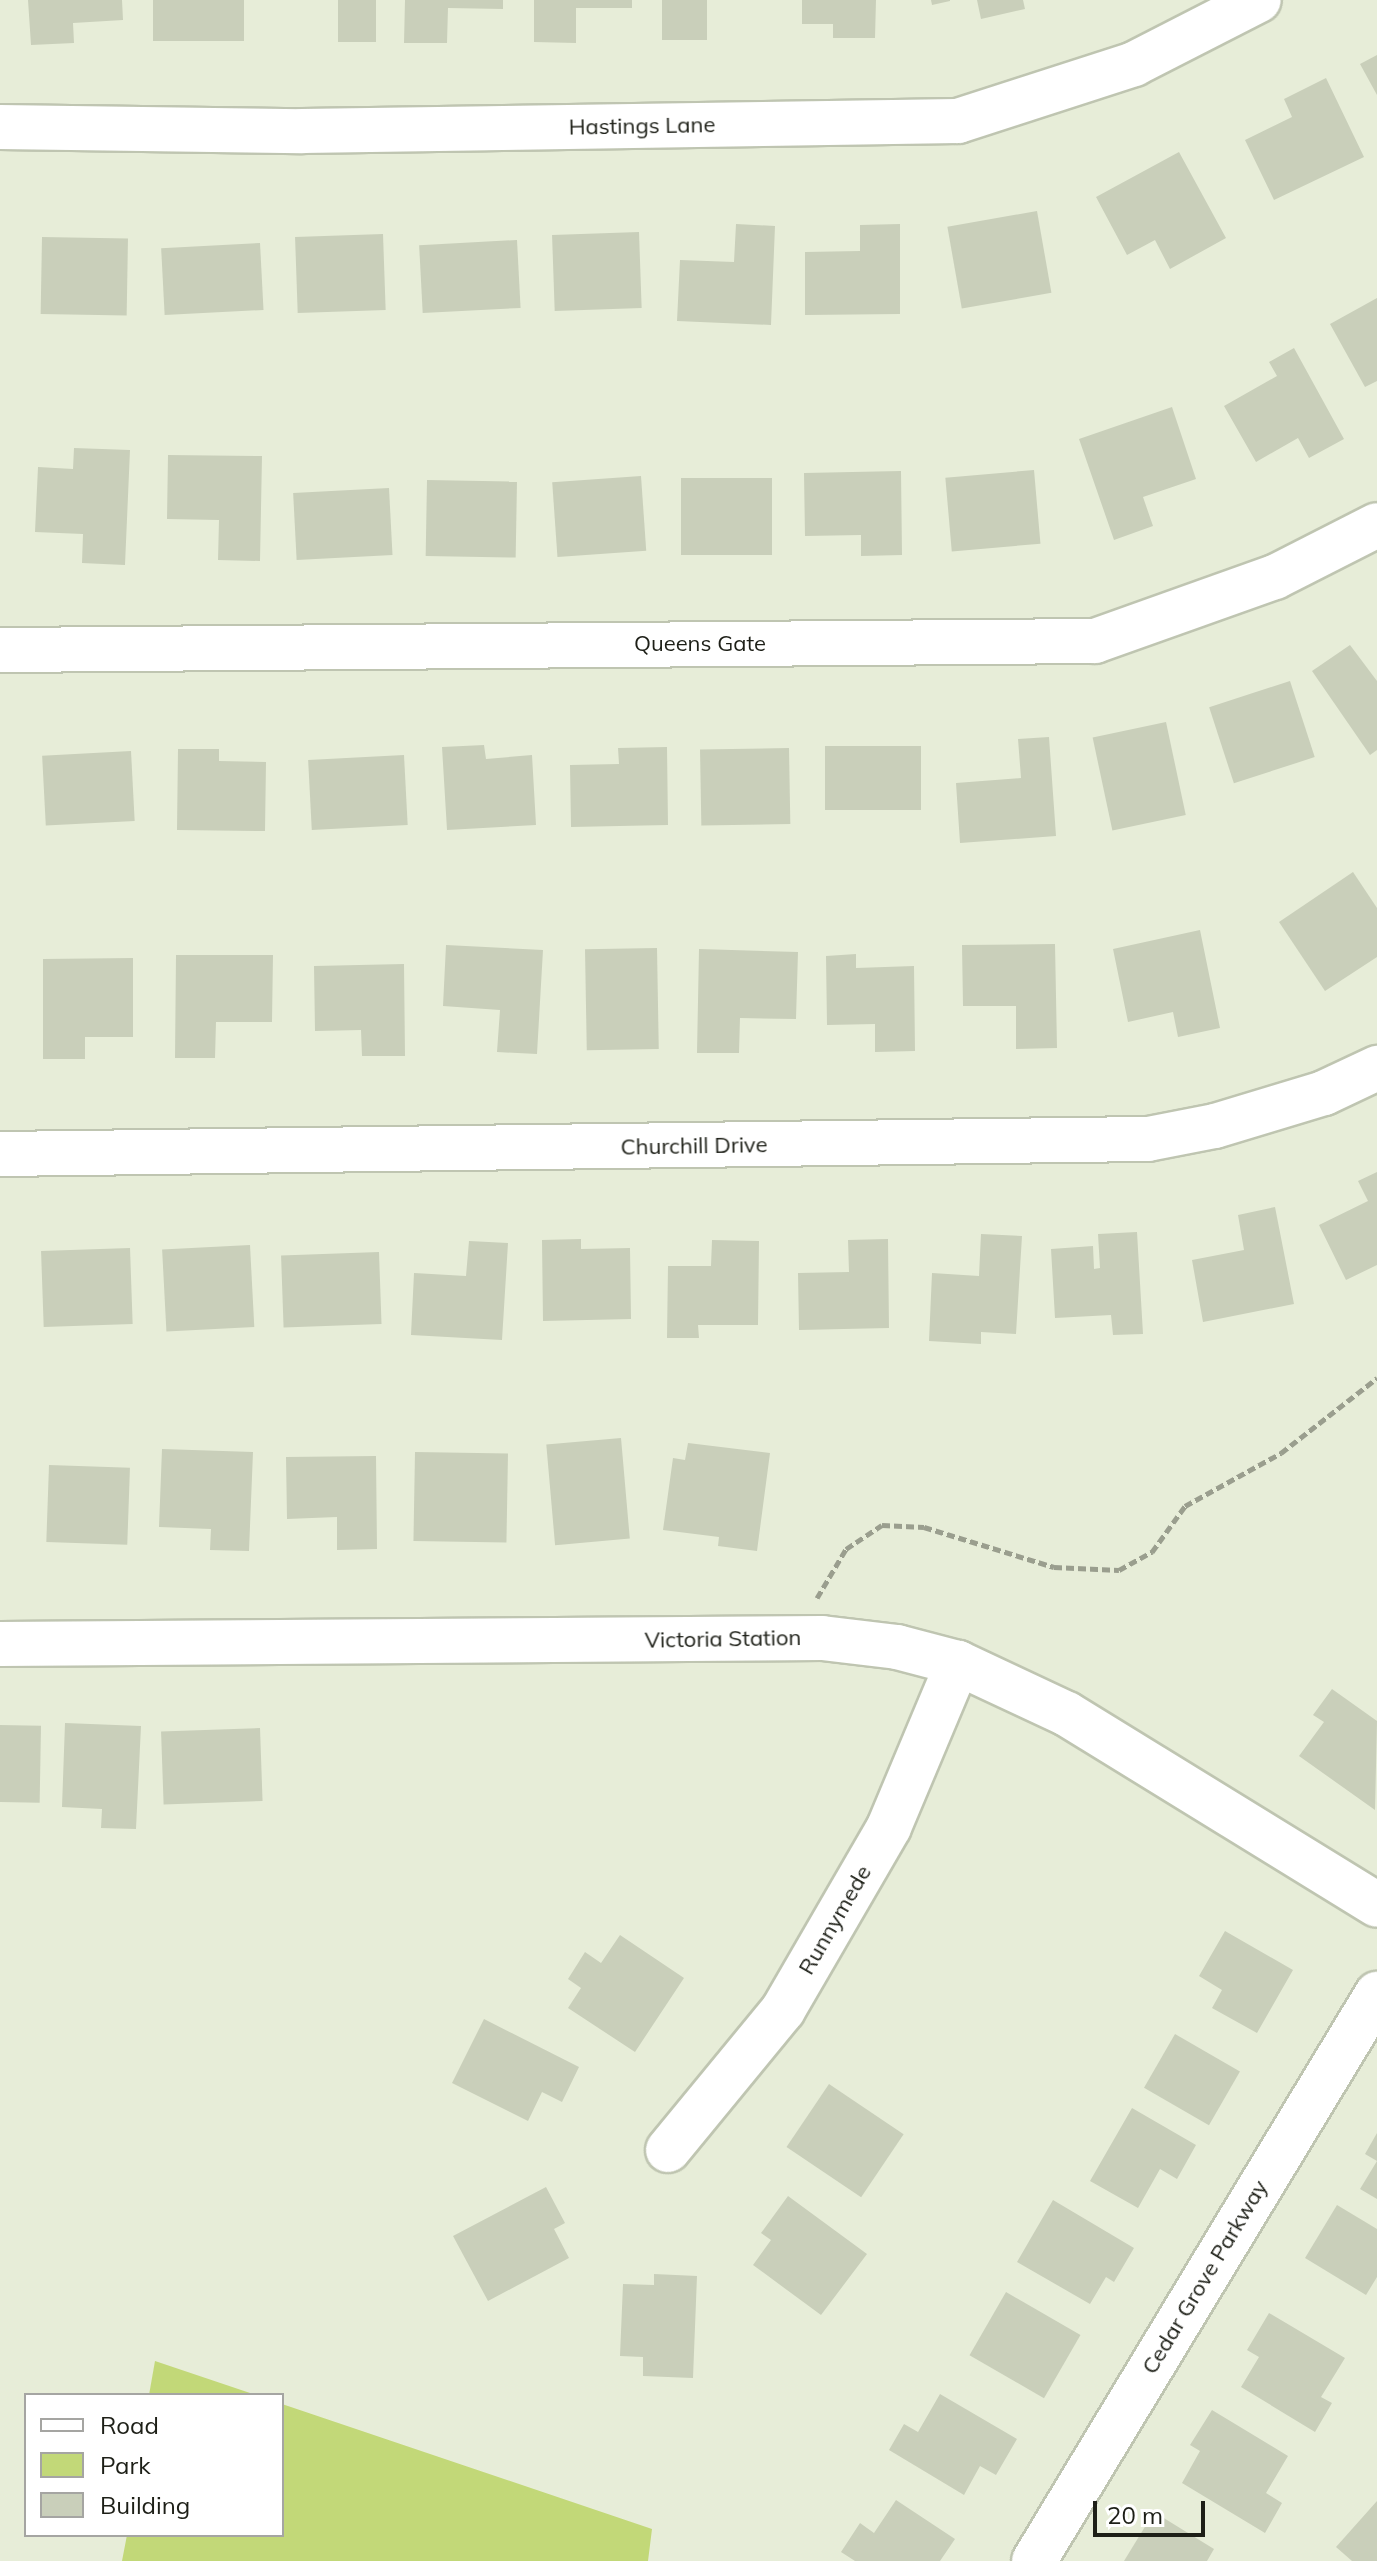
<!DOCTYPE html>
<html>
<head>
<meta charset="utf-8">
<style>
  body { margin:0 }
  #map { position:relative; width:1377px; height:2561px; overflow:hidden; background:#e7edd8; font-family:Mulish,sans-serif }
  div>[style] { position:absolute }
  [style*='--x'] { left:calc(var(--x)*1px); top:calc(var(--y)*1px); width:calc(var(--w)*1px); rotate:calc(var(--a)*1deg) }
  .green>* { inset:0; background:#c2d878 }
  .building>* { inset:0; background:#c9cfba; transform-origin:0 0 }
  .path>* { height:5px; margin-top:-2.5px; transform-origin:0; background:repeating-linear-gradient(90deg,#9a9e8e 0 8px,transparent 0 12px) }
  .roads { filter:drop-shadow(2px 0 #bfc5b1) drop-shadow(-2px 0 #bfc5b1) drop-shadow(0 2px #bfc5b1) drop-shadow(0 -2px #bfc5b1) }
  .minor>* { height:44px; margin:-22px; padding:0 22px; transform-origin:22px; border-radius:22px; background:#fff }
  span { translate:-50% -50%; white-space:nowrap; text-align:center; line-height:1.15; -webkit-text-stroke:6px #fff; paint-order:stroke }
  .street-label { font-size:22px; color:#1d1f17 }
  .legend { position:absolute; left:24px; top:2393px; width:260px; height:144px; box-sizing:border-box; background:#fff; border:2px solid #a5a5a2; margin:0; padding:10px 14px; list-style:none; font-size:24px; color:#1d1f17 }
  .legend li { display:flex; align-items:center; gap:16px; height:40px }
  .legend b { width:40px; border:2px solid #a5a5a2 }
  .scale { position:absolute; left:1093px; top:2501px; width:112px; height:36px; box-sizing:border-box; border:4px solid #1d1f17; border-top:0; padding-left:10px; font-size:24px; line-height:28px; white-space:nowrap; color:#1d1f17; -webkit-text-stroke:6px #fff; paint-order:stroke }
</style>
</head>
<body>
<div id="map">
  <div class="green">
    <i style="clip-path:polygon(155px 2361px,256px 2395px,149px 2395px)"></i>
    <i style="clip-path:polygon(282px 2404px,652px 2529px,648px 2561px,122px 2561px,127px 2535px,282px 2535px)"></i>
  </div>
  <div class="building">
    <i style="clip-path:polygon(28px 0,122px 0,123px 20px,73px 23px,74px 43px,31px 45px)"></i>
    <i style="left:153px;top:0;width:91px;height:41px"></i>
    <i style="left:338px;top:0;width:38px;height:42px"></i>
    <i style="clip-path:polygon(405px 0,503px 0,503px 9px,448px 8px,447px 43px,404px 43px)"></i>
    <i style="clip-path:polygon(534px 0,632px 0,632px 8px,576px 8px,576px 43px,534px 42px)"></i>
    <i style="left:662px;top:0;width:45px;height:40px"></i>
    <i style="clip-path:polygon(802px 0,876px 0,875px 38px,833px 38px,833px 24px,802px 24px)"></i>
    <i style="clip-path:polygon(931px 0,950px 0,950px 1px,932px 5px)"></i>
    <i style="clip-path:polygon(977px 0,1023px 0,1025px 9px,981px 19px)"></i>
    <i style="clip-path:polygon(1377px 55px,1377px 95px,1360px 64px)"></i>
    <i style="clip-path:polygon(1326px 78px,1364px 157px,1274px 200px,1245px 140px,1292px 117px,1284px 99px)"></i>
    <i style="clip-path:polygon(1179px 152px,1226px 238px,1170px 269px,1155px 240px,1127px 255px,1096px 197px)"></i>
    <i style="left:1037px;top:211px;width:83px;height:91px;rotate:80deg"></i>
    <i style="clip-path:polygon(736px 224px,775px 226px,771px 325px,677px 321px,680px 260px,734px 262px)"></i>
    <i style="clip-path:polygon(900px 224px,900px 314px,805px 315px,805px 252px,860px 251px,860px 225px)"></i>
    <i style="left:639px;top:232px;width:76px;height:87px;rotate:88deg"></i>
    <i style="left:383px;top:234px;width:76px;height:88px;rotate:88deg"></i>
    <i style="left:42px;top:237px;width:86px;height:77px;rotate:1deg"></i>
    <i style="left:517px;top:240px;width:68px;height:98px;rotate:87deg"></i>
    <i style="left:260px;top:243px;width:67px;height:99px;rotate:87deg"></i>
    <i style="clip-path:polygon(1377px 298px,1377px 381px,1365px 387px,1330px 324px)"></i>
    <i style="clip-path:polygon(1294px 348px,1344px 439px,1309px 458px,1298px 438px,1256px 462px,1224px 406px,1277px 376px,1269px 362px)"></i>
    <i style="clip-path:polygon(1172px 407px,1196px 479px,1143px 497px,1153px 526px,1114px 540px,1079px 439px)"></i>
    <i style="clip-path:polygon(74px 448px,130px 450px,125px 565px,82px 563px,83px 534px,35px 532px,38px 467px,73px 469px)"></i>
    <i style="clip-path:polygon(168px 455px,262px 456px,260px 561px,218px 560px,219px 520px,167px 519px)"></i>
    <i style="left:1034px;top:470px;width:74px;height:89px;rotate:85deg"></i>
    <i style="clip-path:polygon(901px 471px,902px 555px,861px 556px,861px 535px,805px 536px,804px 473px)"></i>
    <i style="left:641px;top:476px;width:75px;height:89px;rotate:86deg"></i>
    <i style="left:681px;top:478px;width:91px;height:77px"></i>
    <i style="left:427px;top:480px;width:90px;height:76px;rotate:1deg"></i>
    <i style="left:389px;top:488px;width:67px;height:96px;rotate:87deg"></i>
    <i style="clip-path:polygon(1350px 645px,1377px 681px,1377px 750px,1370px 755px,1312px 671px)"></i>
    <i style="left:1290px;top:681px;width:80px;height:85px;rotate:72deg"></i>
    <i style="left:1166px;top:722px;width:95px;height:75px;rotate:78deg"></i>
    <i style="clip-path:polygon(1049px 737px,1056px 836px,960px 843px,956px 783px,1021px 778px,1018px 739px)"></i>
    <i style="clip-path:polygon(484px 745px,486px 759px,532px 755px,536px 825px,447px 830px,442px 747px)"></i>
    <i style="left:921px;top:746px;width:64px;height:96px;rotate:90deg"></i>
    <i style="clip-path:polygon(667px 747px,668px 825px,571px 827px,570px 765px,619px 764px,618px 748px)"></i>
    <i style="left:789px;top:748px;width:76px;height:89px;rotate:89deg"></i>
    <i style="clip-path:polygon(178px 749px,219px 749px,219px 761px,266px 762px,265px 831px,177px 830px)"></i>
    <i style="left:131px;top:751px;width:70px;height:89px;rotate:87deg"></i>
    <i style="left:404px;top:755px;width:70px;height:96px;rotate:87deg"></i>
    <i style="clip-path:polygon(1353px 872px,1377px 908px,1377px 957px,1325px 991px,1279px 922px)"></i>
    <i style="clip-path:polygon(1200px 930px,1220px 1028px,1178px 1037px,1173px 1012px,1128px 1022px,1113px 949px)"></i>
    <i style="clip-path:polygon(1055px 944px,1057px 1048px,1016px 1049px,1016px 1006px,963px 1006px,962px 945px)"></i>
    <i style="clip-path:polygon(446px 945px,543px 950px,537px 1054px,497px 1052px,500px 1010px,443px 1006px)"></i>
    <i style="left:657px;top:948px;width:101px;height:72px;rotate:89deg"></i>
    <i style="clip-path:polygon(699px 949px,798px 952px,796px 1019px,740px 1018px,739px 1053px,697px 1053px)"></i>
    <i style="clip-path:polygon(856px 954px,856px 968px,914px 966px,915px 1051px,875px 1052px,875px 1024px,827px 1025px,826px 956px)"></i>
    <i style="clip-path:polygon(176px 955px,273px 955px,272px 1022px,216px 1022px,215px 1058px,175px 1058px)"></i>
    <i style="clip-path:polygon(133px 958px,133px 1037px,85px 1037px,85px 1059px,43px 1059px,43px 959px)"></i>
    <i style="clip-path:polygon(404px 964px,405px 1056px,362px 1056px,361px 1030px,315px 1031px,314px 966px)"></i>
    <i style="clip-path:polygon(1377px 1172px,1377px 1265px,1346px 1280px,1319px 1225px,1368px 1201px,1358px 1181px)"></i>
    <i style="clip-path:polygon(1275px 1207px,1294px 1304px,1203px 1322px,1192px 1260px,1244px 1250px,1238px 1215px)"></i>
    <i style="clip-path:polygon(1137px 1232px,1143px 1334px,1113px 1335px,1111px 1315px,1055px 1318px,1051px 1249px,1093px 1246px,1094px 1269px,1100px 1268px,1098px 1234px)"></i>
    <i style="clip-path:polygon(981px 1234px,1022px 1236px,1016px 1334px,981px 1332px,981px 1344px,929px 1341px,932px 1273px,979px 1276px)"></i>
    <i style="clip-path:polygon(581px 1239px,581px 1249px,630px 1248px,631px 1319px,543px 1321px,542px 1240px)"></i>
    <i style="clip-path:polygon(888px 1239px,889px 1328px,799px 1330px,798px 1273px,849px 1272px,848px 1240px)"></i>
    <i style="clip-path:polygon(712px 1240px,759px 1241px,758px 1325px,698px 1325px,699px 1338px,667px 1338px,668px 1266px,711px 1266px)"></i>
    <i style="clip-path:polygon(469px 1241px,508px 1243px,502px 1340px,411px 1335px,414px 1273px,466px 1276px)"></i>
    <i style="left:250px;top:1245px;width:82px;height:88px;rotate:87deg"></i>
    <i style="left:130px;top:1248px;width:76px;height:89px;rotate:88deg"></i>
    <i style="left:379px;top:1252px;width:72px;height:98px;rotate:88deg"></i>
    <i style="left:621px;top:1438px;width:101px;height:75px;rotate:85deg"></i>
    <i style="clip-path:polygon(688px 1443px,770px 1453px,757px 1551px,718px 1546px,719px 1537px,663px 1530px,673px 1458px,685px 1460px)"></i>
    <i style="clip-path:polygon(162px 1449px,253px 1452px,249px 1551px,210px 1550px,211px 1529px,159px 1527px)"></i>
    <i style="left:415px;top:1452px;width:93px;height:89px;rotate:1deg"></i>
    <i style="clip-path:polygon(376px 1456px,377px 1549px,337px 1550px,337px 1517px,287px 1519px,286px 1457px)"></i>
    <i style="left:49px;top:1465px;width:81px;height:77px;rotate:2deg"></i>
    <i style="clip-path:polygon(1332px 1689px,1377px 1721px,1375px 1810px,1299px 1756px,1324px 1722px,1313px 1715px)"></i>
    <i style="clip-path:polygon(65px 1723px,141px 1726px,136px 1829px,101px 1828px,102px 1809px,62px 1807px)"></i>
    <i style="left:0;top:1725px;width:41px;height:77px;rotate:1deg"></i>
    <i style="left:260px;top:1728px;width:73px;height:99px;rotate:88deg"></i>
    <i style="clip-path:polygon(1225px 1931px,1293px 1970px,1257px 2033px,1212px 2008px,1222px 1990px,1199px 1976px)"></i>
    <i style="clip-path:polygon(620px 1935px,684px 1978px,635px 2052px,568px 2008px,581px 1988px,568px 1979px,585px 1952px,601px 1963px)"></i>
    <i style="clip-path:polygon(484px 2019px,579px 2067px,562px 2102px,542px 2092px,528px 2121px,452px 2083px)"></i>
    <i style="left:1175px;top:2034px;width:75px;height:62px;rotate:30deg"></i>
    <i style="left:829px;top:2084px;width:90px;height:76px;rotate:34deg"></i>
    <i style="clip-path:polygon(1132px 2108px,1196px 2145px,1177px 2179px,1160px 2169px,1138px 2208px,1090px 2181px)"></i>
    <i style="clip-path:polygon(1377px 2133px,1377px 2161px,1365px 2154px)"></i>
    <i style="clip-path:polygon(1377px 2161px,1377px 2199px,1360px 2189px)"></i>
    <i style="clip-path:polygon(546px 2187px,565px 2223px,554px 2229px,569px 2258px,488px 2301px,453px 2236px)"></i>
    <i style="clip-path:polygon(788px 2196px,867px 2254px,821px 2315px,753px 2265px,771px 2240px,761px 2233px)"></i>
    <i style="clip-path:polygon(1053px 2200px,1134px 2248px,1114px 2282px,1106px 2277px,1090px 2304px,1017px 2262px)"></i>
    <i style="clip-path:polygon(1337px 2205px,1377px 2229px,1377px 2277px,1366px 2295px,1305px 2258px)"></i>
    <i style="clip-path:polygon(654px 2274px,697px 2276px,693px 2378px,643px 2376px,643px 2357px,620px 2356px,623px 2284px,654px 2285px)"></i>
    <i style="left:1006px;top:2292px;width:86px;height:73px;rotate:30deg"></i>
    <i style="clip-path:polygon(1269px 2313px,1345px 2358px,1321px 2397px,1332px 2403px,1315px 2432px,1241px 2387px,1259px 2357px,1247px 2350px)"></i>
    <i style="clip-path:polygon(940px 2394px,1017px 2439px,996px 2475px,980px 2466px,964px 2495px,889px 2450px,904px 2424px,918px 2432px)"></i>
    <i style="clip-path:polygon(1212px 2410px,1288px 2456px,1266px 2493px,1282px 2503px,1265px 2533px,1182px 2483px,1200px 2451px,1190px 2445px)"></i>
    <i style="clip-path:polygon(896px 2500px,955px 2539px,940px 2561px,855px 2561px,841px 2552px,860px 2523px,874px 2533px)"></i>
    <i style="clip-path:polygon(1377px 2501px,1377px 2561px,1352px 2561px,1336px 2547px)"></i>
    <i style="clip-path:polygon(1154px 2512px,1214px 2549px,1207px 2561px,1124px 2561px)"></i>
  </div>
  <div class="path">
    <i style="--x:817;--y:1598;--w:57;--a:-59.4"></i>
    <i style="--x:846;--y:1549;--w:43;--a:-33.7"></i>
    <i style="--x:882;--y:1525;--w:42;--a:2.7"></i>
    <i style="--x:924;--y:1527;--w:136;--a:17.1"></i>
    <i style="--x:1054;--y:1567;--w:65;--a:2.6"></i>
    <i style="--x:1119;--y:1570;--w:38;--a:-29"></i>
    <i style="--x:1152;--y:1552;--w:57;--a:-54.3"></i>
    <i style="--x:1185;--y:1506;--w:110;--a:-28.9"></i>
    <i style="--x:1281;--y:1453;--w:122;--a:-38"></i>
  </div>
  <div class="roads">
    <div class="minor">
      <i style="--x:0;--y:127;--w:302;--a:0.8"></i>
      <i style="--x:302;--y:131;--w:656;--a:-0.87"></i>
      <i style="--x:958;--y:121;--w:185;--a:-17.9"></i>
      <i style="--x:1134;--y:64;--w:140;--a:-27.1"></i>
      <i style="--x:0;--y:650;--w:1095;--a:-0.47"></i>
      <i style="--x:1095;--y:641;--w:191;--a:-19.6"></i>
      <i style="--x:1275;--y:577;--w:114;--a:-27"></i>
      <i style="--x:0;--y:1154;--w:1148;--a:-0.75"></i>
      <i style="--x:1148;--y:1139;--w:68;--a:-11"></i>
      <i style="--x:1215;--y:1126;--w:114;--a:-16.8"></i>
      <i style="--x:1324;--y:1093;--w:59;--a:-25.3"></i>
      <i style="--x:0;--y:1644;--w:822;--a:-0.42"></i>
      <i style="--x:822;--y:1638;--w:76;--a:6.8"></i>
      <i style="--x:897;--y:1647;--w:63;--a:14.7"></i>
      <i style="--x:958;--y:1663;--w:120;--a:25.1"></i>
      <i style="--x:1067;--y:1714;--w:364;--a:31.6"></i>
      <i style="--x:668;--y:2150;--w:181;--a:-50.6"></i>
      <i style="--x:783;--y:2010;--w:211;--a:-59.9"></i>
      <i style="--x:889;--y:1827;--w:178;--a:-67.2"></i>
      <i style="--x:1034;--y:2561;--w:663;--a:-58.83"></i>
    </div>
  </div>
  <div class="street-label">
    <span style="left:642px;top:126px;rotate:-1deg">Hastings Lane</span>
    <span style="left:700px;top:644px">Queens Gate</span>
    <span style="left:694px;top:1146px;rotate:-1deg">Churchill Drive</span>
    <span style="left:723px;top:1639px;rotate:-1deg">Victoria Station</span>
    <span style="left:835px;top:1920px;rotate:-60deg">Runnymede</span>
    <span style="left:1205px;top:2277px;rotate:-59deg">Cedar Grove Parkway</span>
  </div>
  <ul class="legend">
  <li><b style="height:10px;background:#fff"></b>Road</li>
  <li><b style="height:22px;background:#c2d878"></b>Park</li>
  <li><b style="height:22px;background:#c9cfba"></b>Building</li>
  </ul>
  <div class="scale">20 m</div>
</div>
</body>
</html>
